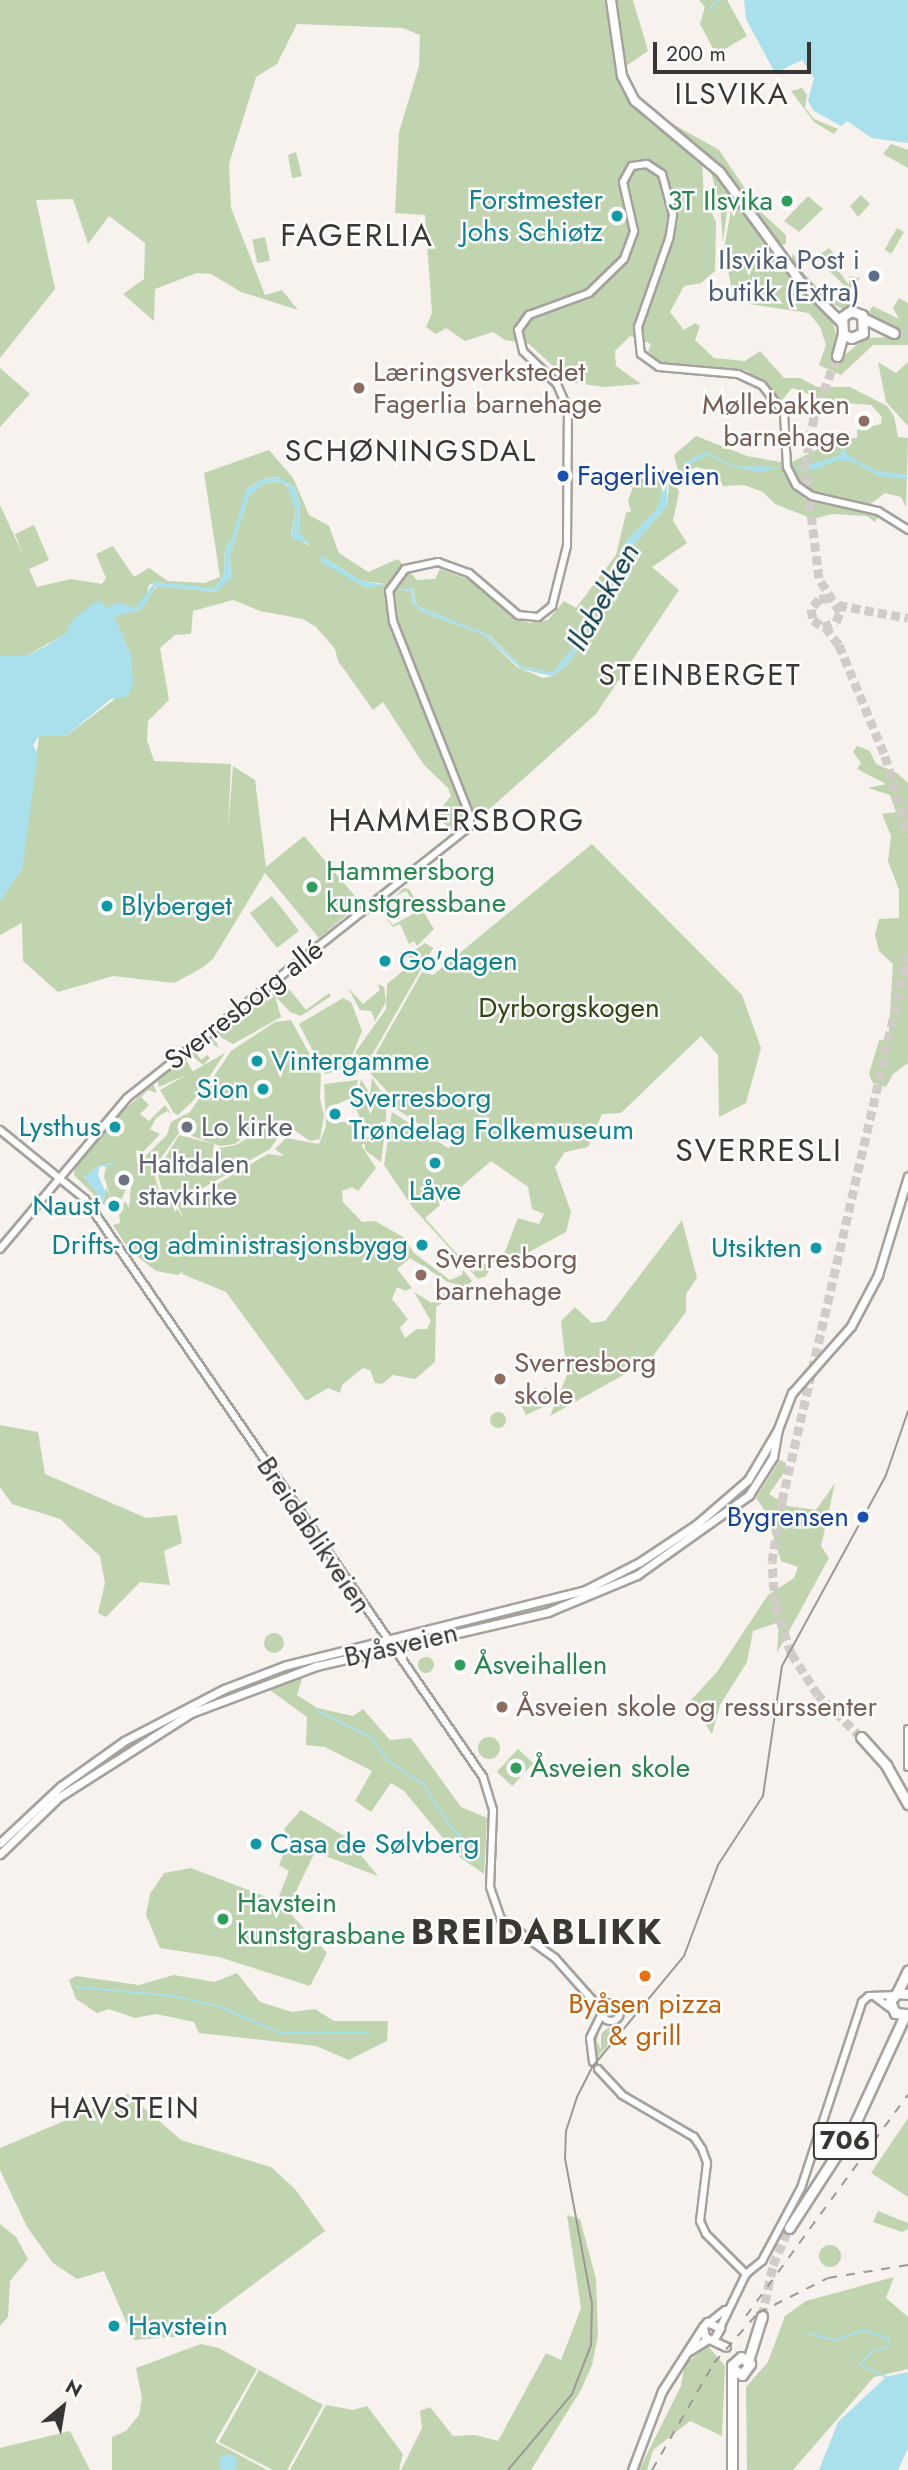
<!DOCTYPE html>
<html>
<head>
<meta charset="utf-8">
<style>
  body { margin:0 }
  #map { position:relative; width:908px; height:2470px; overflow:hidden; background:#f7f2ed; font-family:Jost,sans-serif }
  div>[style] { position:absolute }
  [style*='--x'] { left:calc(var(--x)*1px); top:calc(var(--y)*1px); width:calc(var(--w)*1px); rotate:calc(var(--a)*1deg) }
  .green>* { inset:0; background:#bfd4af; transform-origin:0 0 }
  .round { border-radius:50% }
  .water>* { inset:0; background:#a9e0eb }
  .stream>* { height:2px; margin:-1px; padding:0 1px; transform-origin:1px; border-radius:1px; background:#a9e0eb }
  .trunk-tunnel>* { height:9px; margin-top:-4.5px; transform-origin:0; background:repeating-linear-gradient(90deg,#d1ccc8 0 9px,transparent 0 13.5px) }
  .roads { filter:drop-shadow(2px 0 #a5a19c) drop-shadow(-2px 0 #a5a19c) drop-shadow(0 2px #a5a19c) drop-shadow(0 -2px #a5a19c) }
  .tertiary>* { height:6px; margin:-3px; padding:0 3px; transform-origin:3px; border-radius:3px; background:#fff }
  .tertiary>.ring { margin:-3px; padding:0; box-sizing:content-box; background:none; border:6px solid #fff; border-radius:50% }
  .secondary>* { height:7px; margin:-3.5px; padding:0 3.5px; transform-origin:3.5px; border-radius:3.5px; background:#fff }
  .primary>* { height:8px; margin:-4px; padding:0 4px; transform-origin:4px; border-radius:4px; background:#fff }
  .trunk>* { height:9px; margin:-4.5px; padding:0 4.5px; transform-origin:4.5px; border-radius:4.5px; background:#fff }
  .tram>* { height:2px; margin:-1px; padding:0 1px; transform-origin:1px; border-radius:1px; background:#9c9995 }
  .rail>* { height:2px; margin-top:-1px; transform-origin:0; background:repeating-linear-gradient(90deg,#9c9995 0 9px,transparent 0 18px) }
  .dots>* { width:19px; height:19px; translate:-50% -50%; box-sizing:border-box; border:4px solid #fff; border-radius:50% }
  span { translate:-50% -50%; white-space:nowrap; text-align:center; line-height:1.15; -webkit-text-stroke:5px #fff; paint-order:stroke }
  .shield-label span { padding:2px 5px; background:#fff; border:2px solid; border-radius:5px; -webkit-text-stroke-width:0 }
  .shield-label { font-size:26px; color:#383634; font-weight:700 }
  .culture-label { font-size:28px; color:#0d838f }
  .right { translate:-100% -50%; text-align:right }
  .left { translate:0 -50%; text-align:left }
  .leisure-label { font-size:28px; color:#27864d }
  .service-label { font-size:28px; color:#4e5e75 }
  .education-label { font-size:28px; color:#785e54 }
  .transit-label { font-size:28px; color:#164399 }
  .street-label { font-size:28px; color:#383634 }
  .park-label { font-size:28px; color:#2c470f }
  .worship-label { font-size:28px; color:#5b616d }
  .food-label { font-size:28px; color:#c56008 }
  .neighbourhood-label { font-size:30px; color:#3b3834; letter-spacing:2px }
  .water-label { font-size:30px; color:#0c3e47; font-style:italic }
  .quarter-label { font-size:32px; color:#3b3834; letter-spacing:2px }
  .district-label { font-size:35px; color:#3b3834; font-weight:700; letter-spacing:2px }
  .north { position:absolute; left:28px; top:2372px; width:70px; height:70px; -webkit-text-stroke:5px #fff; paint-order:stroke; rotate:30deg; font-size:19px; font-weight:700; line-height:28px; text-align:center; color:#383634 }
  .north::after { content:''; display:block; margin:auto; width:24px; height:32px; background:#383634; clip-path:polygon(50% 0,100% 100%,50% 72%,0 100%) }
  .scale { position:absolute; left:653px; top:42px; width:158px; height:32px; box-sizing:border-box; border:4px solid #383634; border-top:0; padding-left:9px; font-size:21px; line-height:24px; white-space:nowrap; color:#383634; -webkit-text-stroke:5px #fff; paint-order:stroke }
</style>
</head>
<body>
<div id="map">
  <div class="green">
    <i style="clip-path:polygon(0 0,608px 0,619px 81px,636px 107px,702px 162px,704px 196px,716px 222px,715px 271px,701px 283px,684px 286px,670px 312px,684px 330px,695px 323px,700px 326px,695px 340px,714px 358px,745px 361px,760px 351px,784px 378px,800px 378px,817px 387px,850px 387px,887px 406px,894px 416px,898px 437px,908px 438px,906px 507px,901px 497px,885px 493px,869px 505px,813px 495px,800px 485px,792px 471px,792px 462px,839px 438px,857px 438px,857px 430px,881px 424px,882px 417px,871px 405px,830px 402px,792px 388px,782px 400px,746px 370px,663px 364px,648px 351px,651px 344px,630px 336px,615px 351px,616px 366px,641px 384px,604px 387px,570px 382px,529px 344px,505px 340px,493px 332px,465px 341px,446px 328px,436px 334px,426px 327px,432px 313px,425px 215px,395px 213px,399px 132px,419px 66px,420px 35px,403px 28px,297px 24px,277px 64px,256px 77px,229px 164px,231px 208px,265px 295px,282px 290px,298px 310px,241px 292px,211px 274px,197px 273px,155px 289px,154px 321px,123px 294px,144px 279px,145px 243px,109px 216px,88px 244px,73px 199px,36px 200px,55px 289px,0 358px)"></i>
    <i style="clip-path:polygon(614px 0,633px 0,648px 51px,623px 68px)"></i>
    <i style="clip-path:polygon(699px 0,727px 0,747px 36px,716px 54px,700px 24px,705px 7px)"></i>
    <i style="clip-path:polygon(802px 88px,807px 95px,805px 108px,814px 119px,838px 129px,834px 134px,814px 122px,791px 91px)"></i>
    <i style="clip-path:polygon(657px 115px,719px 150px,761px 212px,786px 235px,786px 243px,781px 246px,723px 169px)"></i>
    <i style="clip-path:polygon(891px 144px,908px 150px,908px 168px,883px 154px)"></i>
    <i style="clip-path:polygon(296px 152px,302px 176px,292px 178px,288px 155px)"></i>
    <i style="clip-path:polygon(710px 169px,730px 188px,723px 242px,720px 204px)"></i>
    <i style="clip-path:polygon(734px 193px,784px 273px,787px 271px,832px 318px,836px 335px,832px 357px,839px 360px,865px 338px,893px 337px,868px 313px,873px 306px,899px 319px,893px 308px,899px 298px,908px 303px,908px 345px,873px 345px,841px 375px,819px 365px,826px 345px,820px 327px,809px 313px,749px 304px,732px 291px,724px 249px)"></i>
    <i style="clip-path:polygon(861px 195px,870px 204px,858px 217px,850px 206px)"></i>
    <i style="clip-path:polygon(808px 196px,823px 209px,799px 232px,784px 221px)"></i>
    <i style="left:897px;top:228px;width:8px;height:25px;rotate:30deg"></i>
    <i style="left:265px;top:237px;width:24px;height:13px;rotate:78deg"></i>
    <i style="clip-path:polygon(829px 248px,839px 260px,835px 264px,815px 258px)"></i>
    <i style="clip-path:polygon(793px 253px,801px 270px,827px 298px,859px 307px,844px 310px,822px 298px,791px 263px)"></i>
    <i style="clip-path:polygon(821px 263px,835px 266px,849px 285px,849px 276px,860px 278px,849px 290px)"></i>
    <i style="clip-path:polygon(878px 362px,896px 373px,908px 362px,908px 426px,886px 402px)"></i>
    <i style="clip-path:polygon(0 368px,30px 394px,0 427px)"></i>
    <i style="clip-path:polygon(696px 436px,747px 456px,781px 462px,804px 499px,873px 512px,878px 517px,875px 522px,867px 516px,832px 514px,813px 519px,775px 504px,763px 492px,744px 485px,723px 486px,716px 472px,696px 467px,679px 475px,674px 455px)"></i>
    <i style="clip-path:polygon(evenodd,269px 450px,293px 478px,309px 515px,329px 526px,339px 553px,368px 572px,398px 559px,417px 580px,435px 579px,440px 569px,472px 581px,513px 617px,530px 623px,548px 620px,564px 601px,576px 608px,616px 555px,626px 513px,631px 511px,628px 501px,633px 487px,648px 473px,663px 470px,673px 478px,679px 492px,673px 521px,687px 543px,652px 567px,679px 590px,596px 714px,493px 806px,456px 833px,435px 816px,451px 796px,448px 788px,424px 765px,383px 702px,373px 710px,338px 661px,335px 649px,316px 627px,303px 619px,260px 611px,233px 600px,193px 611px,191px 634px,175px 635px,160px 648px,169px 700px,148px 721px,147px 740px,154px 761px,231px 764px,228px 831px,233px 766px,255px 780px,266px 867px,304px 836px,361px 903px,319px 938px,265px 873px,213px 959px,202px 968px,174px 983px,113px 976px,58px 992px,23px 961px,22px 923px,0 935px,0 901px,22px 869px,39px 736px,66px 736px,115px 699px,131px 655px,114px 617px,74px 619px,67px 633px,26px 656px,0 656px,0 505px,24px 557px,15px 534px,34px 525px,49px 560px,29px 569px,37px 587px,71px 579px,102px 584px,106px 578px,96px 554px,113px 546px,134px 577px,149px 568px,168px 581px,205px 583px,220px 577px,204px 473px,269px 450px,275px 477px,295px 487px,300px 504px,299px 534px,310px 546px,291px 535px,296px 512px,289px 488px,280px 481px,263px 484px,249px 496px,230px 555px,231px 576px,216px 592px,157px 586px,138px 611px,116px 604px,134px 609px,145px 600px,149px 585px,158px 582px,204px 590px,215px 587px,224px 575px,225px 549px,232px 538px,247px 489px,262px 479px,275px 477px,269px 450px,669px 480px,667px 506px,623px 557px,613px 588px,587px 625px,585px 639px,566px 666px,552px 676px,543px 678px,517px 667px,484px 635px,420px 611px,412px 601px,411px 591px,395px 589px,413px 589px,417px 606px,490px 636px,521px 666px,552px 673px,581px 638px,583px 627px,610px 588px,626px 541px,657px 509px,669px 480px,269px 450px,320px 555px,362px 581px,385px 584px,366px 588px,320px 555px)"></i>
    <i style="clip-path:polygon(857px 746px,870px 751px,876px 764px,897px 773px,908px 783px,908px 1063px,893px 1074px,886px 1087px,873px 1083px,869px 1074px,879px 1040px,888px 1040px,889px 1029px,893px 964px,879px 951px,875px 934px,879px 919px,899px 918px,899px 890px,888px 861px,891px 836px,882px 814px,896px 812px,890px 795px,868px 788px,886px 784px,857px 769px,861px 763px,853px 752px)"></i>
    <i style="clip-path:polygon(592px 844px,742px 995px,761px 1048px,746px 1103px,719px 1117px,718px 1055px,701px 1036px,621px 1113px,602px 1114px,588px 1147px,565px 1152px,555px 1167px,571px 1212px,566px 1232px,498px 1269px,518px 1218px,539px 1224px,544px 1214px,532px 1209px,528px 1187px,491px 1161px,425px 1218px,473px 1272px,496px 1257px,486px 1276px,478px 1279px,413px 1208px,384px 1165px,392px 1112px,448px 1148px,457px 1143px,448px 1134px,444px 1138px,447px 1144px,442px 1139px,444px 1132px,436px 1135px,392px 1106px,386px 1090px,369px 1072px,370px 1064px,422px 972px,433px 975px)"></i>
    <i style="clip-path:polygon(404px 888px,409px 889px,434px 929px,417px 946px,414px 941px,409px 944px,400px 924px,393px 927px,383px 914px,393px 925px,420px 910px,406px 891px,395px 896px)"></i>
    <i style="left:272px;top:896px;width:44px;height:28px;rotate:52deg"></i>
    <i style="clip-path:polygon(425px 943px,433px 948px,363px 1071px,356px 1073px,352px 1069px,356px 1051px,386px 1009px,387px 984px,409px 966px,408px 955px)"></i>
    <i style="clip-path:polygon(285px 984px,306px 1010px,329px 993px,331px 996px,301px 1016px,290px 1012px,275px 996px,281px 1017px,233px 1044px,218px 1036px,215px 1039px,219px 1048px,210px 1043px,197px 1054px,201px 1060px,207px 1055px,210px 1058px,203px 1065px,190px 1054px)"></i>
    <i style="clip-path:polygon(378px 984px,384px 987px,386px 1002px,375px 1021px,371px 1011px,360px 1010px,348px 988px,363px 1004px,380px 990px)"></i>
    <i style="clip-path:polygon(343px 998px,351px 1002px,362px 1031px,347px 1068px,339px 1071px,340px 1061px,325px 1066px,327px 1071px,336px 1071px,325px 1074px,299px 1024px)"></i>
    <i style="clip-path:polygon(evenodd,291px 1020px,321px 1075px,320px 1098px,324px 1116px,320px 1139px,310px 1141px,287px 1125px,270px 1149px,231px 1171px,219px 1172px,212px 1164px,219px 1148px,236px 1145px,249px 1137px,255px 1128px,235px 1144px,220px 1146px,180px 1132px,193px 1130px,187px 1122px,158px 1162px,155px 1177px,159px 1190px,173px 1201px,184px 1220px,176px 1201px,192px 1199px,268px 1154px,284px 1156px,275px 1149px,286px 1138px,319px 1144px,326px 1126px,324px 1084px,358px 1080px,356px 1089px,358px 1095px,361px 1079px,370px 1094px,372px 1078px,386px 1099px,386px 1121px,374px 1128px,361px 1120px,351px 1098px,333px 1106px,336px 1121px,349px 1123px,363px 1141px,386px 1124px,381px 1162px,365px 1150px,365px 1144px,361px 1145px,376px 1168px,358px 1191px,352px 1187px,342px 1191px,343px 1202px,362px 1222px,375px 1221px,403px 1237px,414px 1253px,450px 1280px,462px 1275px,463px 1270px,472px 1281px,466px 1287px,448px 1282px,410px 1258px,397px 1269px,412px 1288px,405px 1291px,397px 1287px,392px 1299px,408px 1319px,400px 1328px,405px 1338px,417px 1329px,427px 1329px,431px 1321px,414px 1292px,432px 1303px,450px 1289px,456px 1293px,436px 1307px,435px 1362px,415px 1379px,393px 1375px,382px 1384px,375px 1383px,370px 1370px,363px 1368px,342px 1385px,340px 1393px,328px 1388px,306px 1401px,226px 1292px,182px 1274px,184px 1271px,178px 1275px,156px 1271px,129px 1250px,113px 1225px,120px 1223px,119px 1212px,125px 1201px,129px 1208px,132px 1176px,120px 1178px,128px 1185px,114px 1215px,74px 1175px,75px 1168px,122px 1112px,153px 1084px,157px 1093px,148px 1090px,141px 1097px,149px 1105px,140px 1114px,149px 1121px,165px 1105px,171px 1114px,167px 1111px,157px 1117px,150px 1129px,160px 1134px,143px 1152px,136px 1150px,137px 1164px,167px 1135px,171px 1122px,190px 1112px,231px 1051px,275px 1022px,291px 1020px,100px 1165px,106px 1167px,104px 1177px,111px 1198px,106px 1187px,106px 1192px,84px 1177px,100px 1165px)"></i>
    <i style="clip-path:polygon(225px 1053px,193px 1101px,178px 1115px,174px 1113px,160px 1090px)"></i>
    <i style="clip-path:polygon(185px 1058px,193px 1072px,159px 1087px,157px 1080px)"></i>
    <i style="clip-path:polygon(179px 1135px,214px 1144px,211px 1169px,226px 1175px,183px 1199px,162px 1190px,157px 1171px)"></i>
    <i style="clip-path:polygon(682px 1220px,697px 1278px,686px 1294px,686px 1312px,650px 1360px,550px 1416px,567px 1375px,561px 1321px,575px 1307px,592px 1323px,605px 1321px)"></i>
    <i style="left:546px;top:1387px;width:17px;height:30px;rotate:65deg"></i>
    <i class="round" style="left:490px;top:1412px;width:16px;height:16px"></i>
    <i style="clip-path:polygon(0 1425px,38px 1432px,45px 1474px,146px 1518px,177px 1515px,182px 1543px,164px 1551px,170px 1585px,140px 1582px,106px 1617px,98px 1613px,105px 1583px,100px 1556px,60px 1519px,12px 1504px,0 1487px)"></i>
    <i style="clip-path:polygon(780px 1460px,786px 1463px,786px 1470px,769px 1494px,788px 1506px,816px 1510px,835px 1483px,821px 1546px,829px 1558px,777px 1653px,779px 1622px,753px 1631px,747px 1662px,720px 1705px,712px 1734px,690px 1701px,717px 1672px,768px 1595px,794px 1578px,798px 1567px,781px 1561px,766px 1512px,756px 1498px)"></i>
    <i class="round" style="left:264px;top:1633px;width:20px;height:20px"></i>
    <i class="round" style="left:418px;top:1657px;width:16px;height:16px"></i>
    <i style="clip-path:polygon(303px 1676px,297px 1695px,317px 1708px,353px 1716px,363px 1709px,390px 1740px,411px 1738px,461px 1807px,487px 1818px,484px 1874px,457px 1855px,404px 1791px,391px 1783px,371px 1812px,355px 1801px,372px 1771px,325px 1747px,306px 1745px,307px 1717px,267px 1688px)"></i>
    <i class="round" style="left:478px;top:1737px;width:22px;height:22px"></i>
    <i style="left:518px;top:1749px;width:21px;height:31px;rotate:43deg"></i>
    <i style="clip-path:polygon(301px 1810px,346px 1837px,378px 1876px,315px 1852px,287px 1910px,327px 1953px,310px 1986px,219px 1957px,160px 1948px,146px 1915px,150px 1894px,164px 1873px,191px 1868px,277px 1901px,289px 1871px,279px 1865px,289px 1841px,284px 1829px)"></i>
    <i style="clip-path:polygon(237px 1973px,260px 2002px,292px 2012px,315px 2009px,334px 2021px,388px 2021px,387px 2041px,349px 2060px,316px 2046px,199px 2033px,194px 2022px,156px 2014px,135px 2018px,109px 2009px,97px 2013px,76px 1999px,69px 1980px,76px 1976px,139px 1985px,174px 1975px,214px 1982px)"></i>
    <i style="clip-path:polygon(610px 2026px,619px 2029px,610px 2033px,607px 2046px,595px 2060px,595px 2037px,599px 2030px,597px 2041px,601px 2050px,601px 2034px)"></i>
    <i style="clip-path:polygon(128px 2094px,181px 2140px,271px 2167px,295px 2189px,325px 2231px,184px 2336px,134px 2340px,104px 2271px,77px 2279px,53px 2263px,27px 2227px,0 2170px,0 2148px)"></i>
    <i style="clip-path:polygon(908px 2118px,908px 2197px,871px 2173px)"></i>
    <i style="clip-path:polygon(878px 2211px,908px 2223px,908px 2229px,902px 2232px,873px 2222px)"></i>
    <i style="clip-path:polygon(567px 2215px,580px 2219px,596px 2279px,598px 2335px,592px 2365px,581px 2390px,531px 2470px,401px 2470px,422px 2428px,420px 2411px,430px 2407px,453px 2436px,475px 2435px,498px 2441px,546px 2353px,561px 2360px,581px 2308px)"></i>
    <i style="clip-path:polygon(0 2224px,16px 2237px,28px 2259px,10px 2281px,8px 2317px,0 2326px)"></i>
    <i class="round" style="left:819px;top:2245px;width:22px;height:22px"></i>
    <i style="clip-path:polygon(894px 2277px,886px 2298px,908px 2317px,908px 2369px,874px 2377px,793px 2470px,747px 2470px,746px 2387px,768px 2362px,785px 2316px,806px 2301px)"></i>
    <i style="clip-path:polygon(201px 2344px,219px 2348px,257px 2369px,215px 2442px,267px 2470px,112px 2470px,112px 2437px,126px 2431px,139px 2415px,142px 2398px,136px 2368px)"></i>
    <i style="clip-path:polygon(708px 2346px,725px 2366px,722px 2436px,690px 2421px,653px 2450px,647px 2470px,639px 2470px,681px 2386px,685px 2364px)"></i>
    <i style="clip-path:polygon(259px 2370px,323px 2405px,287px 2470px,273px 2470px,219px 2442px)"></i>
    <i style="clip-path:polygon(326px 2405px,353px 2410px,367px 2406px,403px 2454px,399px 2470px,290px 2470px)"></i>
    <i style="clip-path:polygon(70px 2431px,90px 2470px,0 2470px,0 2448px)"></i>
  </div>
  <div class="water">
    <i style="clip-path:polygon(744px 0,908px 0,908px 143px,872px 138px,847px 121px,841px 126px,814px 111px,808px 101px,814px 78px,802px 60px,775px 73px,746px 19px)"></i>
    <i style="clip-path:polygon(844px 448px,847px 455px,877px 471px,907px 475px,908px 479px,879px 476px,854px 462px,838px 460px,814px 470px,793px 469px,838px 456px)"></i>
    <i style="clip-path:polygon(706px 452px,735px 466px,782px 467px,758px 472px,733px 467px,708px 455px,688px 465px,681px 464px)"></i>
    <i style="clip-path:polygon(279px 477px,295px 487px,300px 504px,299px 533px,311px 544px,291px 538px,296px 512px,287px 485px,277px 481px,263px 484px,249px 496px,230px 555px,231px 578px,216px 592px,156px 586px,142px 609px,114px 617px,131px 655px,133px 685px,127px 697px,111px 699px,66px 736px,39px 736px,33px 745px,38px 754px,22px 869px,0 901px,0 656px,26px 656px,46px 646px,66px 633px,73px 619px,99px 600px,107px 608px,119px 602px,135px 608px,155px 582px,214px 588px,224px 575px,225px 549px,232px 538px,246px 490px,262px 479px)"></i>
    <i style="clip-path:polygon(667px 478px,667px 506px,623px 557px,613px 588px,587px 625px,585px 639px,566px 666px,552px 676px,521px 669px,484px 635px,420px 611px,413px 604px,411px 591px,395px 589px,412px 588px,417px 606px,487px 634px,521px 666px,552px 673px,581px 638px,585px 622px,610px 587px,626px 541px,657px 509px)"></i>
    <i style="clip-path:polygon(320px 555px,362px 581px,384px 585px,366px 588px,322px 563px)"></i>
    <i style="clip-path:polygon(100px 1165px,98px 1175px,106px 1192px,104px 1202px,84px 1177px)"></i>
    <i style="clip-path:polygon(908px 2372px,908px 2448px,898px 2470px,819px 2470px,838px 2422px,886px 2377px)"></i>
    <i class="round" style="left:219px;top:2454px;width:18px;height:18px"></i>
  </div>
  <div class="stream">
    <i style="--x:710;--y:8;--w:12;--a:-42"></i>
    <i style="--x:101;--y:1166;--w:12;--a:-14"></i>
    <i style="--x:317;--y:1711;--w:60;--a:25.7"></i>
    <i style="--x:371;--y:1737;--w:29;--a:55"></i>
    <i style="--x:388;--y:1761;--w:42;--a:33.3"></i>
    <i style="--x:423;--y:1784;--w:46;--a:57.3"></i>
    <i style="--x:448;--y:1823;--w:49;--a:47.5"></i>
    <i style="--x:76;--y:1987;--w:98;--a:5.2"></i>
    <i style="--x:174;--y:1996;--w:47;--a:13.4"></i>
    <i style="--x:220;--y:2007;--w:65;--a:23.4"></i>
    <i style="--x:280;--y:2033;--w:88;--a:0"></i>
    <i style="--x:809;--y:2334;--w:28;--a:13"></i>
    <i style="--x:836;--y:2340;--w:30;--a:-20"></i>
    <i style="--x:864;--y:2330;--w:27;--a:20"></i>
    <i style="--x:889;--y:2339;--w:8;--a:97"></i>
    <i style="--x:888;--y:2347;--w:17;--a:163"></i>
    <i style="--x:872;--y:2352;--w:18;--a:133"></i>
    <i style="--x:860;--y:2365;--w:29;--a:25"></i>
  </div>
  <div class="trunk-tunnel">
    <i style="--x:894;--y:333;--w:14;--a:8"></i>
    <i style="--x:828;--y:598;--w:9;--a:174"></i>
    <i style="--x:819;--y:599;--w:13;--a:129"></i>
    <i style="--x:811;--y:609;--w:11;--a:80"></i>
    <i style="--x:813;--y:620;--w:12;--a:35"></i>
    <i style="--x:823;--y:627;--w:14;--a:-21"></i>
    <i style="--x:836;--y:622;--w:11;--a:-68"></i>
    <i style="--x:840;--y:612;--w:40;--a:-122"></i>
    <i style="--x:819;--y:578;--w:113;--a:-97.1"></i>
    <i style="--x:805;--y:466;--w:50;--a:-79.6"></i>
    <i style="--x:814;--y:417;--w:65;--a:-69.3"></i>
    <i style="--x:838;--y:605;--w:71;--a:10.5"></i>
    <i style="--x:825;--y:627;--w:23;--a:52"></i>
    <i style="--x:839;--y:645;--w:120;--a:67.5"></i>
    <i style="--x:885;--y:756;--w:82;--a:73.8"></i>
    <i style="--x:861;--y:1737;--w:60;--a:-135.7"></i>
    <i style="--x:818;--y:1695;--w:50;--a:-122.7"></i>
    <i style="--x:791;--y:1653;--w:52;--a:-108.1"></i>
    <i style="--x:775;--y:1604;--w:42;--a:-94.1"></i>
    <i style="--x:772;--y:1562;--w:62;--a:-80.7"></i>
    <i style="--x:782;--y:1501;--w:561;--a:-77.03"></i>
    <i style="--x:762;--y:2316;--w:52;--a:-77.8"></i>
    <i style="--x:773;--y:2265;--w:40;--a:-66.6"></i>
  </div>
  <div class="roads">
    <div class="tertiary">
      <i style="--x:0;--y:1130;--w:109;--a:39.1"></i>
      <i style="--x:85;--y:1199;--w:702;--a:55.45"></i>
      <i style="--x:483;--y:1777;--w:34;--a:73"></i>
      <i style="--x:493;--y:1810;--w:77;--a:92.2"></i>
      <i style="--x:490;--y:1887;--w:34;--a:71"></i>
      <i style="--x:501;--y:1919;--w:67;--a:35.8"></i>
      <i style="--x:555;--y:1958;--w:71;--a:48.4"></i>
      <i style="--x:0;--y:1249;--w:197;--a:-49.9"></i>
      <i style="--x:127;--y:1098;--w:438;--a:-38.4"></i>
      <i style="--x:470;--y:826;--w:10;--a:-90"></i>
      <i style="--x:470;--y:816;--w:209;--a:-111.6"></i>
      <i style="--x:393;--y:622;--w:31;--a:-97"></i>
      <i style="--x:389;--y:591;--w:27;--a:-54"></i>
      <i style="--x:405;--y:569;--w:34;--a:-12"></i>
      <i style="--x:438;--y:562;--w:33;--a:20"></i>
      <i style="--x:469;--y:573;--w:65;--a:40.6"></i>
      <i style="--x:518;--y:615;--w:20;--a:6"></i>
      <i style="--x:538;--y:617;--w:18;--a:-38"></i>
      <i style="--x:552;--y:606;--w:62;--a:-76"></i>
      <i style="--x:567;--y:546;--w:136;--a:-89.6"></i>
      <i style="--x:568;--y:410;--w:28;--a:-113"></i>
      <i style="--x:557;--y:384;--w:47;--a:-135.9"></i>
      <i style="--x:523;--y:351;--w:22;--a:-103"></i>
      <i style="--x:518;--y:330;--w:19;--a:-54"></i>
      <i style="--x:529;--y:315;--w:64;--a:-20.1"></i>
      <i style="--x:589;--y:293;--w:49;--a:-44.2"></i>
      <i style="--x:624;--y:259;--w:30;--a:-70"></i>
      <i style="--x:634;--y:231;--w:50;--a:-102.7"></i>
      <i style="--x:623;--y:182;--w:18;--a:-61"></i>
      <i style="--x:632;--y:166;--w:15;--a:-8"></i>
      <i style="--x:647;--y:164;--w:18;--a:34"></i>
      <i style="--x:662;--y:174;--w:42;--a:75"></i>
      <i style="--x:673;--y:215;--w:24;--a:99"></i>
      <i style="--x:669;--y:239;--w:93;--a:109.4"></i>
      <i style="--x:638;--y:327;--w:27;--a:84"></i>
      <i style="--x:641;--y:354;--w:22;--a:36"></i>
      <i style="--x:659;--y:367;--w:79;--a:5.1"></i>
      <i style="--x:738;--y:374;--w:26;--a:25"></i>
      <i style="--x:762;--y:385;--w:36;--a:52"></i>
      <i style="--x:784;--y:413;--w:54;--a:86.8"></i>
      <i style="--x:787;--y:467;--w:20;--a:63"></i>
      <i style="--x:796;--y:485;--w:19;--a:35"></i>
      <i style="--x:812;--y:496;--w:68;--a:12.8"></i>
      <i style="--x:878;--y:511;--w:36;--a:32"></i>
      <i style="--x:908;--y:1729;--w:38;--a:90"></i>
      <i style="--x:874;--y:1996;--w:20;--a:37"></i>
      <i class="ring" style="left:602px;top:2003px;width:12px;height:12px"></i>
      <i style="--x:593;--y:2062;--w:24;--a:-97"></i>
      <i style="--x:590;--y:2038;--w:28;--a:-64"></i>
      <i style="--x:598;--y:2069;--w:35;--a:47"></i>
      <i style="--x:622;--y:2095;--w:83;--a:30.3"></i>
      <i style="--x:694;--y:2137;--w:14;--a:56"></i>
      <i style="--x:702;--y:2149;--w:15;--a:70"></i>
      <i style="--x:707;--y:2163;--w:58;--a:96.9"></i>
      <i style="--x:700;--y:2221;--w:14;--a:65"></i>
      <i style="--x:706;--y:2234;--w:57;--a:45"></i>
      <i style="--x:746;--y:2274;--w:60;--a:115.7"></i>
      <i style="--x:746;--y:2274;--w:21;--a:-39"></i>
      <i style="--x:762;--y:2261;--w:83;--a:-61.9"></i>
      <i style="--x:801;--y:2188;--w:196;--a:-71.8"></i>
      <i style="--x:862;--y:2002;--w:9;--a:-41"></i>
      <i style="--x:869;--y:1996;--w:24;--a:-2"></i>
      <i style="--x:711;--y:2321;--w:18;--a:-38"></i>
    </div>
    <div class="secondary">
      <i style="--x:0;--y:1843;--w:83;--a:-43.1"></i>
      <i style="--x:61;--y:1786;--w:77;--a:-35.5"></i>
      <i style="--x:124;--y:1741;--w:113;--a:-27.5"></i>
      <i style="--x:224;--y:1689;--w:67;--a:-20.9"></i>
      <i style="--x:287;--y:1665;--w:307;--a:-14.1"></i>
      <i style="--x:585;--y:1590;--w:62;--a:-27"></i>
      <i style="--x:640;--y:1562;--w:69;--a:-33.7"></i>
      <i style="--x:697;--y:1524;--w:67;--a:-40.8"></i>
      <i style="--x:748;--y:1480;--w:59;--a:-59.5"></i>
      <i style="--x:778;--y:1429;--w:39;--a:-69"></i>
      <i style="--x:792;--y:1393;--w:89;--a:-48.6"></i>
      <i style="--x:851;--y:1326;--w:58;--a:-62.1"></i>
      <i style="--x:878;--y:1275;--w:103;--a:-73.1"></i>
      <i style="--x:0;--y:1854;--w:82;--a:-44"></i>
      <i style="--x:59;--y:1797;--w:156;--a:-32.5"></i>
      <i style="--x:191;--y:1713;--w:134;--a:-20.6"></i>
      <i style="--x:316;--y:1666;--w:238;--a:-13.1"></i>
      <i style="--x:548;--y:1612;--w:96;--a:-22.6"></i>
      <i style="--x:637;--y:1575;--w:138;--a:-35.5"></i>
      <i style="--x:749;--y:1495;--w:45;--a:-57.7"></i>
      <i style="--x:773;--y:1457;--w:28;--a:-80"></i>
      <i style="--x:714;--y:2339;--w:13;--a:-61"></i>
      <i style="--x:720;--y:2328;--w:14;--a:-155"></i>
      <i style="--x:707;--y:2322;--w:6;--a:129"></i>
      <i style="--x:703;--y:2327;--w:10;--a:79"></i>
      <i style="--x:705;--y:2337;--w:23;--a:25"></i>
      <i style="--x:689;--y:2351;--w:22;--a:-32"></i>
      <i style="--x:632;--y:2470;--w:85;--a:-69.2"></i>
      <i style="--x:662;--y:2391;--w:76;--a:-57.4"></i>
    </div>
    <div class="primary">
      <i style="--x:611;--y:0;--w:77;--a:81.8"></i>
      <i style="--x:622;--y:76;--w:28;--a:63"></i>
      <i style="--x:635;--y:101;--w:111;--a:39.9"></i>
      <i style="--x:720;--y:172;--w:135;--a:53.7"></i>
      <i style="--x:800;--y:281;--w:57;--a:45"></i>
    </div>
    <div class="trunk">
      <i style="--x:865;--y:319;--w:32;--a:26"></i>
      <i style="--x:837;--y:356;--w:23;--a:-75"></i>
      <i style="--x:843;--y:334;--w:17;--a:-93"></i>
      <i style="--x:842;--y:317;--w:11;--a:-34"></i>
      <i style="--x:851;--y:311;--w:12;--a:20"></i>
      <i style="--x:862;--y:315;--w:18;--a:87"></i>
      <i style="--x:863;--y:333;--w:13;--a:157"></i>
      <i style="--x:851;--y:338;--w:9;--a:-153"></i>
      <i style="--x:861;--y:1737;--w:38;--a:48"></i>
      <i style="--x:886;--y:1765;--w:45;--a:60.6"></i>
      <i style="--x:897;--y:1993;--w:25;--a:-64"></i>
      <i style="--x:906;--y:2014;--w:11;--a:-175"></i>
      <i style="--x:895;--y:2013;--w:13;--a:-113"></i>
      <i style="--x:890;--y:2001;--w:11;--a:-49"></i>
      <i style="--x:897;--y:1993;--w:11;--a:5"></i>
      <i style="--x:789;--y:2228;--w:114;--a:-57.1"></i>
      <i style="--x:851;--y:2132;--w:129;--a:-65.2"></i>
      <i style="--x:748;--y:2361;--w:47;--a:-72.7"></i>
      <i style="--x:732;--y:2368;--w:12;--a:35"></i>
      <i style="--x:742;--y:2375;--w:14;--a:-54"></i>
      <i style="--x:750;--y:2364;--w:11;--a:-142"></i>
      <i style="--x:741;--y:2357;--w:12;--a:138"></i>
      <i style="--x:732;--y:2365;--w:105;--a:90"></i>
    </div>
  </div>
  <div class="tram">
    <i style="--x:508;--y:2470;--w:99;--a:-49.9"></i>
    <i style="--x:572;--y:2394;--w:53;--a:-68.8"></i>
    <i style="--x:591;--y:2345;--w:41;--a:-88.6"></i>
    <i style="--x:592;--y:2304;--w:147;--a:-100.5"></i>
    <i style="--x:565;--y:2159;--w:28;--a:-88"></i>
    <i style="--x:566;--y:2131;--w:36;--a:-72"></i>
    <i style="--x:577;--y:2097;--w:35;--a:-63"></i>
    <i style="--x:593;--y:2066;--w:143;--a:-50.4"></i>
    <i style="--x:684;--y:1956;--w:97;--a:-69.5"></i>
    <i style="--x:718;--y:1865;--w:82;--a:-56.9"></i>
    <i style="--x:763;--y:1796;--w:131;--a:-81.7"></i>
    <i style="--x:782;--y:1666;--w:217;--a:-61.4"></i>
    <i style="--x:886;--y:1475;--w:68;--a:-71"></i>
  </div>
  <div class="rail">
    <i style="--x:746;--y:2316;--w:274;--a:-53.8"></i>
    <i style="--x:652;--y:2470;--w:124;--a:-59.9"></i>
    <i style="--x:714;--y:2363;--w:67;--a:-48.7"></i>
    <i style="--x:758;--y:2313;--w:78;--a:-26.6"></i>
    <i style="--x:828;--y:2278;--w:81;--a:-9.2"></i>
  </div>
  <div class="dots">
    <i style="left:787px;top:201px;background:#2e9e5b"></i>
    <i style="left:617px;top:216px;background:#0f9aa8"></i>
    <i style="left:874px;top:276px;background:#5c6f8a"></i>
    <i style="left:359px;top:388px;background:#8d6e63"></i>
    <i style="left:864px;top:421px;background:#8d6e63"></i>
    <i style="left:563px;top:476px;background:#1a4fb4"></i>
    <i style="left:312px;top:887px;background:#2e9e5b"></i>
    <i style="left:107px;top:906px;background:#0f9aa8"></i>
    <i style="left:385px;top:961px;background:#0f9aa8"></i>
    <i style="left:257px;top:1061px;background:#0f9aa8"></i>
    <i style="left:263px;top:1089px;background:#0f9aa8"></i>
    <i style="left:335px;top:1114px;background:#0f9aa8"></i>
    <i style="left:115px;top:1127px;background:#0f9aa8"></i>
    <i style="left:187px;top:1127px;background:#6b7280"></i>
    <i style="left:435px;top:1163px;background:#0f9aa8"></i>
    <i style="left:124px;top:1180px;background:#6b7280"></i>
    <i style="left:114px;top:1206px;background:#0f9aa8"></i>
    <i style="left:422px;top:1245px;background:#0f9aa8"></i>
    <i style="left:816px;top:1248px;background:#0f9aa8"></i>
    <i style="left:421px;top:1275px;background:#8d6e63"></i>
    <i style="left:500px;top:1379px;background:#8d6e63"></i>
    <i style="left:863px;top:1517px;background:#1a4fb4"></i>
    <i style="left:460px;top:1665px;background:#2e9e5b"></i>
    <i style="left:502px;top:1707px;background:#8d6e63"></i>
    <i style="left:516px;top:1768px;background:#2e9e5b"></i>
    <i style="left:256px;top:1844px;background:#0f9aa8"></i>
    <i style="left:223px;top:1919px;background:#2e9e5b"></i>
    <i style="left:645px;top:1976px;background:#e8710a"></i>
    <i style="left:114px;top:2326px;background:#0f9aa8"></i>
  </div>
  <div class="shield-label">
    <span style="left:845px;top:2141px">706</span>
  </div>
  <div class="culture-label">
    <span class="right" style="left:603px;top:216px">Forstmester<br>Johs Schiøtz</span>
    <span class="left" style="left:121px;top:906px">Blyberget</span>
    <span class="left" style="left:399px;top:961px">Go'dagen</span>
    <span class="left" style="left:271px;top:1061px">Vintergamme</span>
    <span class="right" style="left:249px;top:1089px">Sion</span>
    <span class="left" style="left:349px;top:1114px">Sverresborg<br>Trøndelag Folkemuseum</span>
    <span class="right" style="left:101px;top:1127px">Lysthus</span>
    <span style="left:435px;top:1191px">Låve</span>
    <span class="right" style="left:100px;top:1206px">Naust</span>
    <span class="right" style="left:408px;top:1245px">Drifts- og administrasjonsbygg</span>
    <span class="right" style="left:802px;top:1248px">Utsikten</span>
    <span class="left" style="left:270px;top:1844px">Casa de Sølvberg</span>
    <span class="left" style="left:128px;top:2326px">Havstein</span>
  </div>
  <div class="leisure-label">
    <span class="right" style="left:773px;top:201px">3T Ilsvika</span>
    <span class="left" style="left:326px;top:887px">Hammersborg<br>kunstgressbane</span>
    <span class="left" style="left:474px;top:1665px">Åsveihallen</span>
    <span class="left" style="left:530px;top:1768px">Åsveien skole</span>
    <span class="left" style="left:237px;top:1919px">Havstein<br>kunstgrasbane</span>
  </div>
  <div class="service-label">
    <span class="right" style="left:860px;top:276px">Ilsvika Post i<br>butikk (Extra)</span>
  </div>
  <div class="education-label">
    <span class="left" style="left:373px;top:388px">Læringsverkstedet<br>Fagerlia barnehage</span>
    <span class="right" style="left:850px;top:421px">Møllebakken<br>barnehage</span>
    <span class="left" style="left:435px;top:1275px">Sverresborg<br>barnehage</span>
    <span class="left" style="left:514px;top:1379px">Sverresborg<br>skole</span>
    <span class="left" style="left:516px;top:1707px">Åsveien skole og ressurssenter</span>
  </div>
  <div class="transit-label">
    <span class="left" style="left:577px;top:476px">Fagerliveien</span>
    <span class="right" style="left:849px;top:1517px">Bygrensen</span>
  </div>
  <div class="street-label">
    <span style="left:244px;top:1005px;rotate:-38deg">Sverresborg allé</span>
    <span style="left:314px;top:1535px;rotate:56deg">Breidablikveien</span>
    <span style="left:401px;top:1645px;rotate:-13deg">Byåsveien</span>
  </div>
  <div class="park-label">
    <span style="left:569px;top:1008px">Dyrborgskogen</span>
  </div>
  <div class="worship-label">
    <span class="left" style="left:201px;top:1127px">Lo kirke</span>
    <span class="left" style="left:138px;top:1180px">Haltdalen<br>stavkirke</span>
  </div>
  <div class="food-label">
    <span style="left:645px;top:2020px">Byåsen pizza<br>&amp; grill</span>
  </div>
  <div class="neighbourhood-label">
    <span style="left:732px;top:94px">ILSVIKA</span>
    <span style="left:411px;top:451px">SCHØNINGSDAL</span>
    <span style="left:700px;top:675px">STEINBERGET</span>
    <span style="left:125px;top:2108px">HAVSTEIN</span>
  </div>
  <div class="water-label">
    <span style="left:603px;top:597px;rotate:-61deg">Ilabekken</span>
  </div>
  <div class="quarter-label">
    <span style="left:357px;top:235px">FAGERLIA</span>
    <span style="left:457px;top:820px">HAMMERSBORG</span>
    <span style="left:759px;top:1150px">SVERRESLI</span>
  </div>
  <div class="district-label">
    <span style="left:537px;top:1932px">BREIDABLIKK</span>
  </div>
  <div class="north">N</div>
  <div class="scale">200 m</div>
</div>
</body>
</html>
